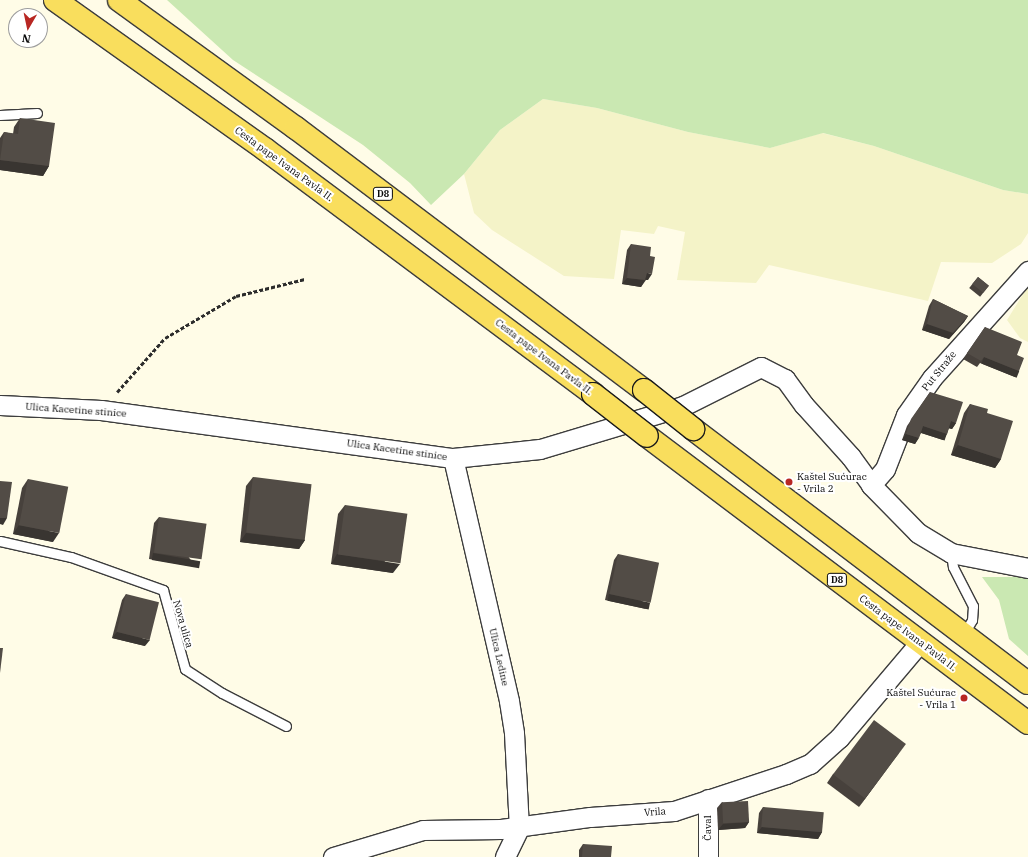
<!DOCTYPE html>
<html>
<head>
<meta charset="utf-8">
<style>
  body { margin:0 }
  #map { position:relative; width:1028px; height:857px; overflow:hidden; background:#fffce7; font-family:"IBM Plex Serif",serif }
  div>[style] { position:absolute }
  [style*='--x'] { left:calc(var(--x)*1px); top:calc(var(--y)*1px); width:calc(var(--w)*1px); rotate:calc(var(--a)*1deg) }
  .farmland>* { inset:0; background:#f4f3c8 }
  .green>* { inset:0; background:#cae8b2 }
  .path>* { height:2.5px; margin-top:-1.25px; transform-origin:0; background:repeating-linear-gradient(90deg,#2c2c2c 0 4px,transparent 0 6px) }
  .roads { filter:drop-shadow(1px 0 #3d3d3d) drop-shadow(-1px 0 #3d3d3d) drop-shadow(0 1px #3d3d3d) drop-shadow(0 -1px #3d3d3d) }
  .lane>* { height:9px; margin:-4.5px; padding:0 4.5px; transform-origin:4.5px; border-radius:4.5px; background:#fff }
  .street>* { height:19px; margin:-9.5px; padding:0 9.5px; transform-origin:9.5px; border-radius:9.5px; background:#fff }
  .primary>* { height:22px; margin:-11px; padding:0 11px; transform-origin:11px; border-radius:11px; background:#f9de5d }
  .bridges { filter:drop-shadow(1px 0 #1b1b1b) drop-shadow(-1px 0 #1b1b1b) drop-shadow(0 1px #1b1b1b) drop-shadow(0 -1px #1b1b1b) }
  .primary-bridge>* { height:22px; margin:-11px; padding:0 11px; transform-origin:11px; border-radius:11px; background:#f9de5d }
  .wall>* { inset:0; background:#47413c; transform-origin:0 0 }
  .shaded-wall>* { inset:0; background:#393531; transform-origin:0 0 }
  .building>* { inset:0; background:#524c46; transform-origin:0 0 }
  .dots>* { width:11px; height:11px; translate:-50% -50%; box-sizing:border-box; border:2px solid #fff; border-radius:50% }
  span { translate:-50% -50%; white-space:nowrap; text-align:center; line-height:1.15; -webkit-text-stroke:4px #fff; paint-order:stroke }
  .shield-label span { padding:1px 3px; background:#fff; border:1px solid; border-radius:3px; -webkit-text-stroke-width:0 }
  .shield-label { font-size:9px; color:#0a0a0a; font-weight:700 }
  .street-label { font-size:10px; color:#0a0a0a }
  .poi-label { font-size:10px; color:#0a0a0a }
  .left { translate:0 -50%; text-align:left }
  .right { translate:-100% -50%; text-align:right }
  .north { position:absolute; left:8px; top:8px; width:40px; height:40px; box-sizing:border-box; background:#fff; border:1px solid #9d9d9d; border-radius:50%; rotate:189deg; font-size:11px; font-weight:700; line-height:16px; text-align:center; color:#0a0a0a }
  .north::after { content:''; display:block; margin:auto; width:14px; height:18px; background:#b82723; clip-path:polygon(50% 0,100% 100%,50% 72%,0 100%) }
</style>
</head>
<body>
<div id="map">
  <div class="farmland">
    <i style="clip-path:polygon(543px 99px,597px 108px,688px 132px,770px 148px,822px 133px,874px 146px,1003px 190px,1028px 194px,1028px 233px,1021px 244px,992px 263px,941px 262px,928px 301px,769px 265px,756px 283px,677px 280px,685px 232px,658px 226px,654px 234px,621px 230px,614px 279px,564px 276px,492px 230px,474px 213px,464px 174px,500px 130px)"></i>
    <i style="clip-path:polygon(1028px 286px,1028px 342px,1020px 338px,1007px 320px)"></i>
  </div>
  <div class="green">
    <i style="clip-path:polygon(167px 0,1028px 0,1028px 194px,1003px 190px,874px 146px,823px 133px,770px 148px,688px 132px,597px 108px,543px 99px,500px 130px,464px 174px,431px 205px,410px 183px,363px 145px,233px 60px)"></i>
    <i style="clip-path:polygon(982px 577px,1028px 577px,1028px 656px,1009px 639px,999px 600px)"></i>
  </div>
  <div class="path">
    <i style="--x:117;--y:392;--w:72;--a:-48.4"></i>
    <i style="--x:165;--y:338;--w:82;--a:-30.6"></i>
    <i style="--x:236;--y:296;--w:71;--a:-13.8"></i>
  </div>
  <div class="roads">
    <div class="lane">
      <i style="--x:0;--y:115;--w:37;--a:-3"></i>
      <i style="--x:0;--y:541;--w:73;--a:12.7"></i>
      <i style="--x:71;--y:557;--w:98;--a:19.7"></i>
      <i style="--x:163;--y:590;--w:82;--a:74.4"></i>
      <i style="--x:185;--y:669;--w:44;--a:33"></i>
      <i style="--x:222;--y:693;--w:72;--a:27.3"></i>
      <i style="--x:951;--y:553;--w:14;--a:82"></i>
      <i style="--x:953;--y:567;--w:44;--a:62.9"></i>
      <i style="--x:973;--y:606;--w:14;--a:94"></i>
      <i style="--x:972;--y:620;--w:17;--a:121"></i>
    </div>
    <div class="street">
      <i style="--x:0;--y:405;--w:101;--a:2.8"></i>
      <i style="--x:101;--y:410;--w:355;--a:7.8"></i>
      <i style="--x:453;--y:458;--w:87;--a:-5.9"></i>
      <i style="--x:540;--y:449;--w:149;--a:-16.7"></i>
      <i style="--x:683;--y:406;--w:87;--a:-26.6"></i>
      <i style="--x:761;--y:367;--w:27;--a:27"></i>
      <i style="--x:785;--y:379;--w:32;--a:54"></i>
      <i style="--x:804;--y:405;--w:70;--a:47.9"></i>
      <i style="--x:851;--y:457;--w:34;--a:54"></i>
      <i style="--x:871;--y:485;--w:67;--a:45.6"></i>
      <i style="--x:918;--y:533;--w:39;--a:31"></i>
      <i style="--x:951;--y:553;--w:78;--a:11"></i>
      <i style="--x:453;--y:458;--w:249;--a:77"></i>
      <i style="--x:509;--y:701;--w:32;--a:81"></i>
      <i style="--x:514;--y:733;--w:95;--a:87"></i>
      <i style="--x:519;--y:828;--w:32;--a:116"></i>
      <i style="--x:871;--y:485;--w:21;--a:-49"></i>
      <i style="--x:885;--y:469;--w:58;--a:-68.7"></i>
      <i style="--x:906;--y:415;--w:45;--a:-54.9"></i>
      <i style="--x:932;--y:378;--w:144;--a:-48.1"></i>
      <i style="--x:333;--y:857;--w:94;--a:-16.7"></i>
      <i style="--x:423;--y:830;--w:78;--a:-0.7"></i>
      <i style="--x:501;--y:829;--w:90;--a:-7.7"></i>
      <i style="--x:590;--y:817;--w:84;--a:-4.1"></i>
      <i style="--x:674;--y:811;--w:118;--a:-18.3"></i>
      <i style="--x:786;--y:774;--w:26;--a:-23"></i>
      <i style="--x:810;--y:764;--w:39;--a:-42"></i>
      <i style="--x:839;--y:738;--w:126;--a:-49.8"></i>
      <i style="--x:708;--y:857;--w:58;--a:-90"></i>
    </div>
    <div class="primary">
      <i style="--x:55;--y:0;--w:259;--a:35.4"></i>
      <i style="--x:266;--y:150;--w:408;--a:36.7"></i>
      <i style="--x:119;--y:0;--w:218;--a:35.9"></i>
      <i style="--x:296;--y:128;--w:436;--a:37"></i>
      <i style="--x:693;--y:429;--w:420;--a:37.2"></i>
      <i style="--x:647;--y:436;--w:477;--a:37"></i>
    </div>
  </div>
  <div class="bridges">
    <div class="primary-bridge">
      <i style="--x:644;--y:390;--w:63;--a:38.5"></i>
      <i style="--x:593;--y:394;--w:68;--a:37.9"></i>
    </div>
  </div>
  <div class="wall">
    <i style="clip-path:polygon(20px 118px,49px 166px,43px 176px,0 170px,0 138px,4px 132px,13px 134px,14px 127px)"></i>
    <i style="clip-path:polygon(631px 244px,650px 256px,648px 280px,646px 280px,641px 287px,622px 284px,627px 250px)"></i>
    <i style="left:978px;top:277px;width:14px;height:14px;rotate:39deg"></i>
    <i style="clip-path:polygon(933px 299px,968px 316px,964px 322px,949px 339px,922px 330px,929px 306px)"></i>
    <i style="clip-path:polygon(985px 327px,1017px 355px,1019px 371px,1015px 377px,980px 363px,977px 367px,963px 359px)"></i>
    <i style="clip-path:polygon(930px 392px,956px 423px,952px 429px,949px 428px,947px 434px,943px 440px,921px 433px,915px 444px,902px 440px,907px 426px)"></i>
    <i style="clip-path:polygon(970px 404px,987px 413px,1001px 459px,995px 468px,951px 455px,964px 413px)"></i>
    <i style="clip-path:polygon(253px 477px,305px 540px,299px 549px,240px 542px,246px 486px)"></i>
    <i style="clip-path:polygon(28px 479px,53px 542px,13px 534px,22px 488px)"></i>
    <i style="clip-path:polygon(345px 505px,393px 573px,331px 564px,338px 514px)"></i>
    <i style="clip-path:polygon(159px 517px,196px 567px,149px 559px,154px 523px)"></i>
    <i style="clip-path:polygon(618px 554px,646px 609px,605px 600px,614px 560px)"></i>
    <i style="clip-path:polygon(126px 594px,145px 646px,112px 638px,122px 600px)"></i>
    <i style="clip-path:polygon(899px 753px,859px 807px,827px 783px,833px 774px)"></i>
    <i style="clip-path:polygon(722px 802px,749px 822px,745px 828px,718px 830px,717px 808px)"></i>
    <i style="clip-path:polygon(763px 807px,822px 832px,818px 839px,757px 833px,759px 813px)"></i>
    <i style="clip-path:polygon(583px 844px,611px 857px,579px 857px,579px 850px)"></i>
  </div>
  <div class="shaded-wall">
    <i style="clip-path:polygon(0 160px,49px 166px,43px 176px,0 170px)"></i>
    <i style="clip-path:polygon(647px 273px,652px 274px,648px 280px,642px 279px)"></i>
    <i style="clip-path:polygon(627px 278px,645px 280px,641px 287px,622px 284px)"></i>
    <i style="clip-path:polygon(968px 316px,964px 322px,949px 339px,922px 330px,927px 324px)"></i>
    <i style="left:984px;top:357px;width:38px;height:7px;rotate:22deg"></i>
    <i style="clip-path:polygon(951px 421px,956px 423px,952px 429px,947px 428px)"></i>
    <i style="left:923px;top:426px;width:25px;height:7px;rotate:18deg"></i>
    <i style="clip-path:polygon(906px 434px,919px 438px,915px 444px,902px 440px)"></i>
    <i style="clip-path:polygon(958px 445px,1001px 459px,995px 468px,951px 455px)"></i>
    <i style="clip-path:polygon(0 518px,7px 518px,3px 525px,0 524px)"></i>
    <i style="clip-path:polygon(19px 525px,59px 533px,53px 542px,13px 534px)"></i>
    <i style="clip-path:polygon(246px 533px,305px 540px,299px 549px,240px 542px)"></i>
    <i style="left:153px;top:553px;width:48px;height:7px;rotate:10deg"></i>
    <i style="clip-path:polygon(337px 554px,400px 564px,393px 573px,331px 564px)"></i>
    <i style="left:609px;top:594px;width:42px;height:7px;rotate:12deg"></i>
    <i style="clip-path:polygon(117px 632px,150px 640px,145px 646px,112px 638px)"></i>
    <i style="clip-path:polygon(906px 744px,899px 753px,859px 807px,865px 798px)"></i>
    <i style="clip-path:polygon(749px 822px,745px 828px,718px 830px,723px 824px)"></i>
    <i style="clip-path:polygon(762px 827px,822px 832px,818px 839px,757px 833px)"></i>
  </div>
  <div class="building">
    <i style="clip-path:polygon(20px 118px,55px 123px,49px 166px,0 160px,4px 132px,18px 134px)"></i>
    <i style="clip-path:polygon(631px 244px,651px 247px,650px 256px,655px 257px,652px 274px,647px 273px,645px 280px,627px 278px)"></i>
    <i style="left:978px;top:277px;width:14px;height:9px;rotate:39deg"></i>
    <i style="clip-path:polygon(933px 299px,968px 316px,953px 333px,927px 324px)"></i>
    <i style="clip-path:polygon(985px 327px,1022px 342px,1017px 355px,1024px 358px,1019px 371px,984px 357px,981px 361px,967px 353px)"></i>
    <i style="clip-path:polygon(930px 392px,963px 402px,956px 423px,951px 421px,947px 434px,923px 426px,919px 438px,906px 434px,911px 419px)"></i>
    <i style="clip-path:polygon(970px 404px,988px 409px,987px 413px,1013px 421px,1001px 459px,958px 445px)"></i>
    <i style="left:253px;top:477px;width:59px;height:56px;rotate:7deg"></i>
    <i style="left:28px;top:479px;width:41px;height:47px;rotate:11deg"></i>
    <i style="clip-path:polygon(0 481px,12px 482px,7px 518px,0 518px)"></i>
    <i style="left:345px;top:505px;width:63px;height:50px;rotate:8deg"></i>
    <i style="left:159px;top:517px;width:48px;height:36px;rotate:8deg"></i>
    <i style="left:618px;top:554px;width:42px;height:41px;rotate:12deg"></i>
    <i style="left:126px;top:594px;width:34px;height:39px;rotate:14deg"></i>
    <i style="clip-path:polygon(0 648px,3px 648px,0 673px)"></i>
    <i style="left:874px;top:720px;width:40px;height:68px;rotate:37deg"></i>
    <i style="left:748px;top:801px;width:21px;height:26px;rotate:87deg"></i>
    <i style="left:763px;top:807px;width:61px;height:20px;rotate:5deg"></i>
    <i style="clip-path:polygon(583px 844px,612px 846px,611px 857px,582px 857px)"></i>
  </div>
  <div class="dots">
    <i style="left:789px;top:482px;background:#b82723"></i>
    <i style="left:964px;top:698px;background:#b82723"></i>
  </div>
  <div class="shield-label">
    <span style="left:383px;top:194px">D8</span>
    <span style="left:837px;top:580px">D8</span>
  </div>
  <div class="street-label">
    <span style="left:284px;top:164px;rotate:36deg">Cesta pape Ivana Pavla II.</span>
    <span style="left:544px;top:357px;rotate:37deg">Cesta pape Ivana Pavla II.</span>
    <span style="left:939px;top:371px;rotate:-51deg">Put Straže</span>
    <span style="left:76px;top:410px;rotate:4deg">Ulica Kacetine stinice</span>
    <span style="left:397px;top:450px;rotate:8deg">Ulica Kacetine stinice</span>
    <span style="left:183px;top:624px;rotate:74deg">Nova ulica</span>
    <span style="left:908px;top:633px;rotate:37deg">Cesta pape Ivana Pavla II.</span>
    <span style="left:499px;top:657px;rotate:77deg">Ulica Ledine</span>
    <span style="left:655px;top:812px;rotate:-4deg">Vrila</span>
    <span style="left:708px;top:828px;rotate:-90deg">Čaval</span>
  </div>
  <div class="poi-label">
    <span class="left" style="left:797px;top:482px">Kaštel Sućurac<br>- Vrila 2</span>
    <span class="right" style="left:956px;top:698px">Kaštel Sućurac<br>- Vrila 1</span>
  </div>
  <div class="north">N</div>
</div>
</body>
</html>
